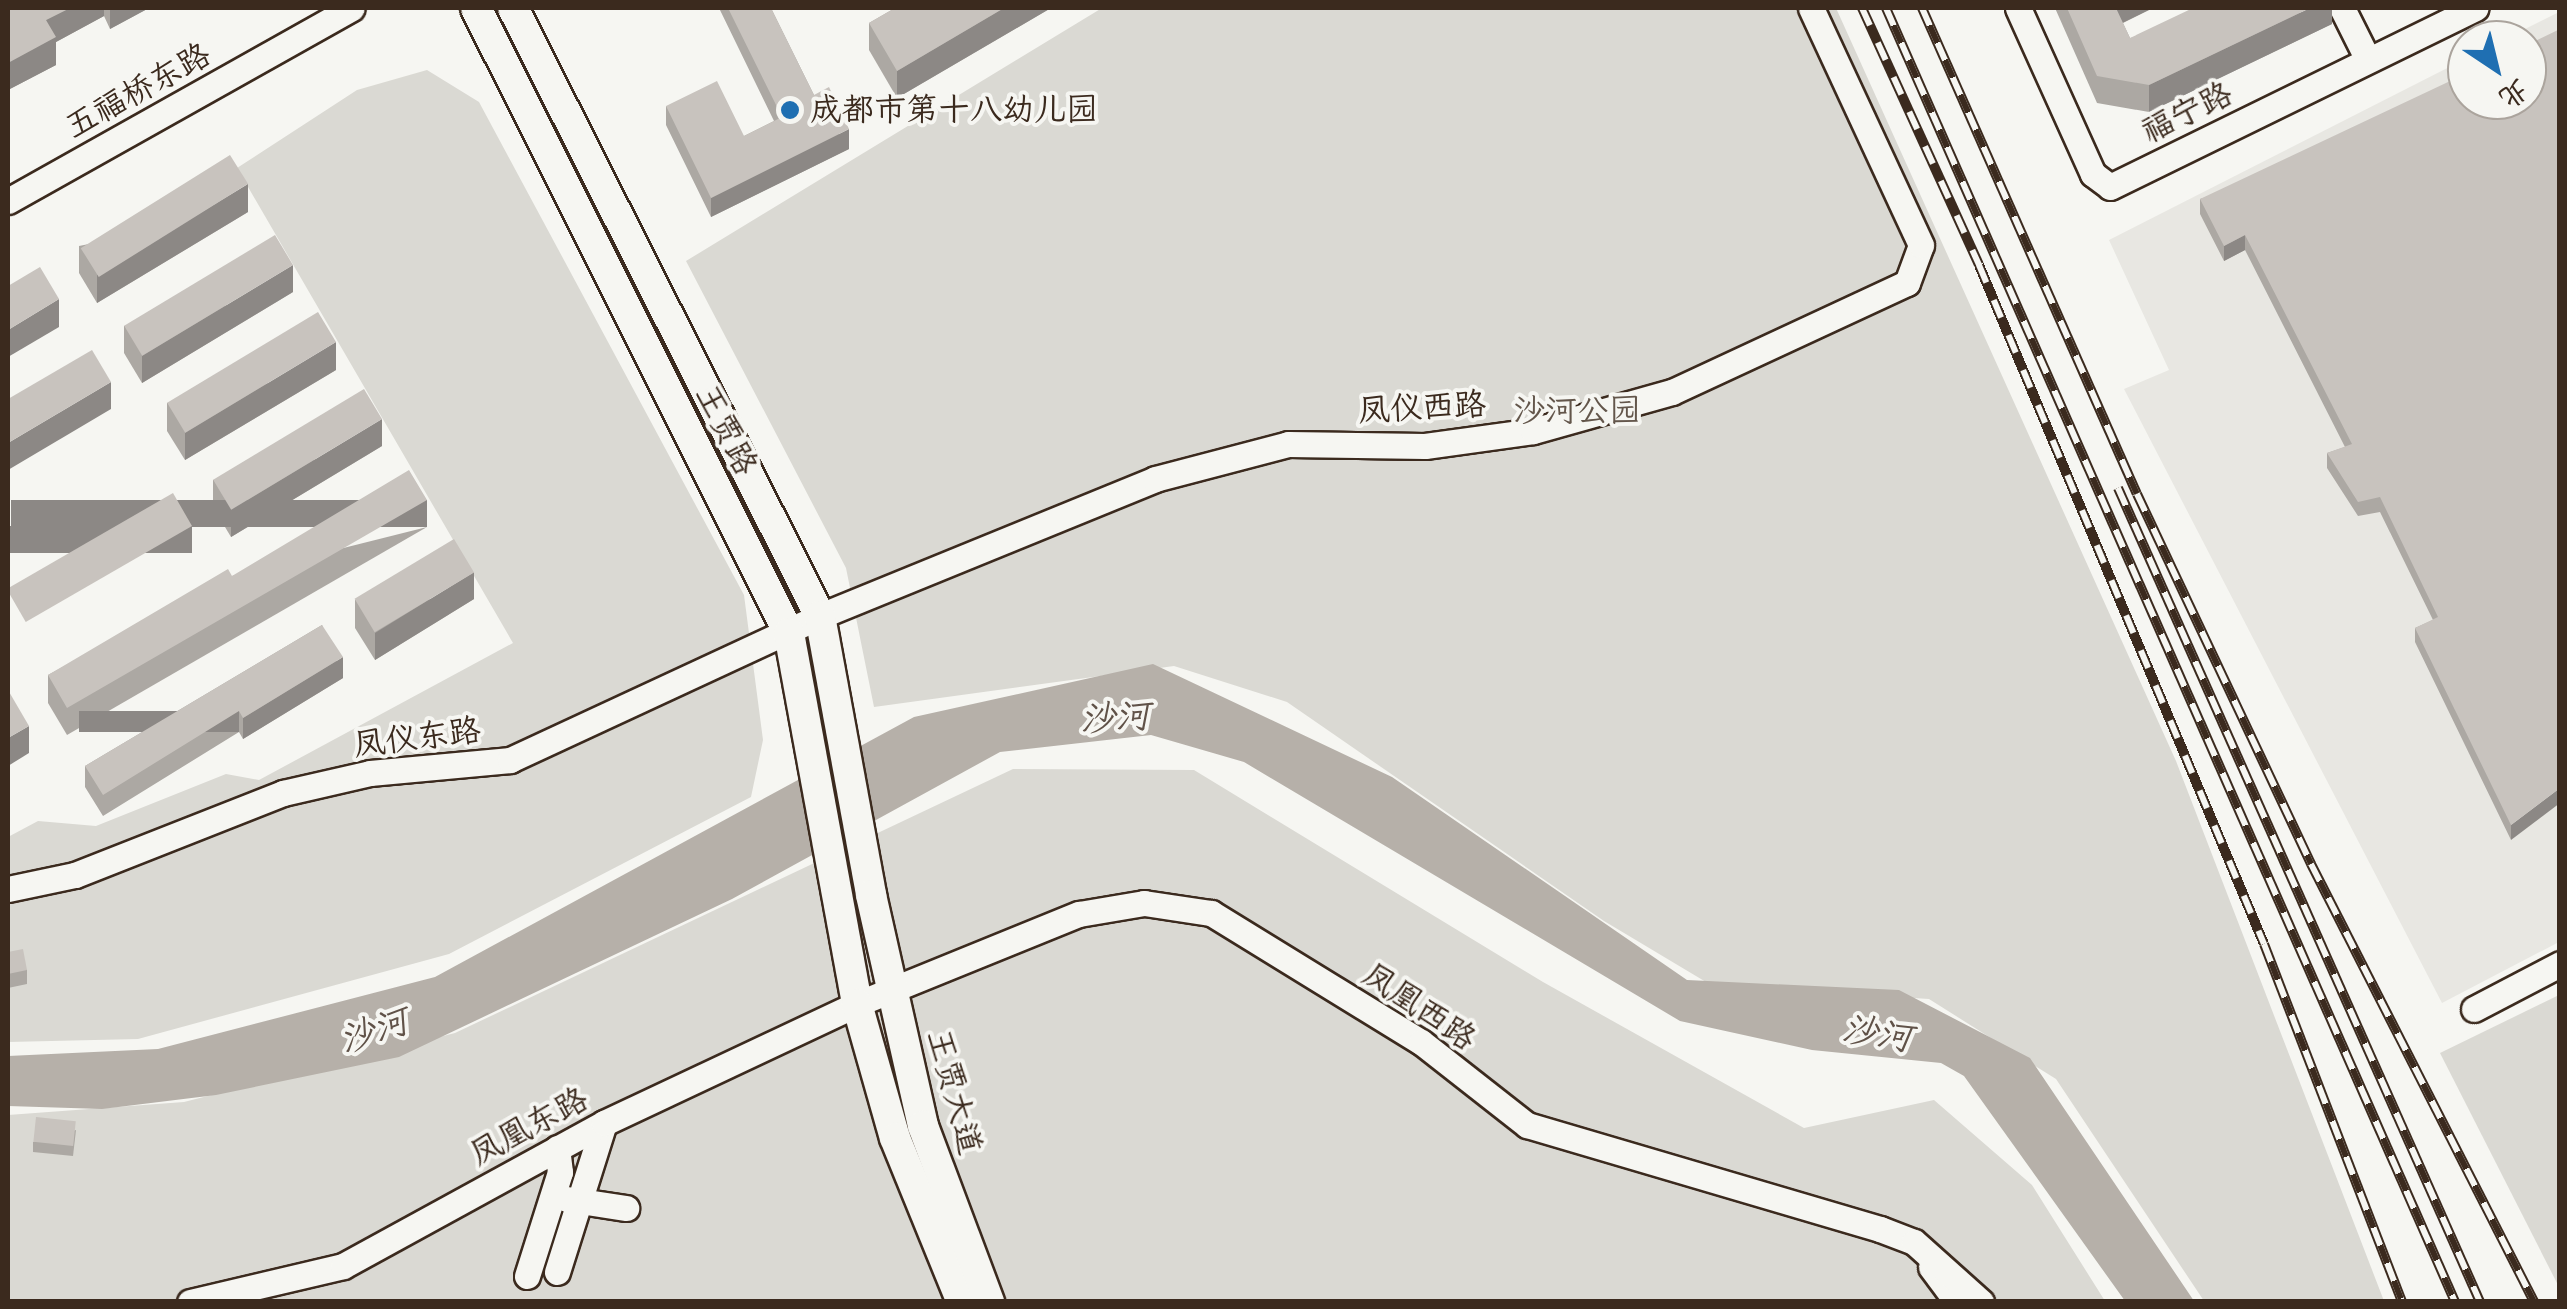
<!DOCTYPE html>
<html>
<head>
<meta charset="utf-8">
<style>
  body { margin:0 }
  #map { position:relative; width:2567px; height:1309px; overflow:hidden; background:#f6f6f2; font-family:Pangolin,"LXGW WenKai TC",sans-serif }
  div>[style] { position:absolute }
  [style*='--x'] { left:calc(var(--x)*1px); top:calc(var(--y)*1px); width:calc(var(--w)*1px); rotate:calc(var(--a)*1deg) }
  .built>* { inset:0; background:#e8e7e2 }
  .green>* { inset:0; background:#dad9d3 }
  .water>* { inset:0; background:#b6b0a9 }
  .roads { filter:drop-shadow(2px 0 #3b2a1e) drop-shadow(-2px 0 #3b2a1e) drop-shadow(0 2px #3b2a1e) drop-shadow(0 -2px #3b2a1e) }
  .minor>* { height:25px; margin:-12.5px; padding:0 12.5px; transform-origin:12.5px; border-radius:12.5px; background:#f6f6f2 }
  .major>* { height:30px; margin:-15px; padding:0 15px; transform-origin:15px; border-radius:15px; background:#f6f6f2 }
  .rail>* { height:10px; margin-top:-5px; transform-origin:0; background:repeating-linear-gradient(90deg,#f6f6f2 0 19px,#3b2a1e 0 38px); box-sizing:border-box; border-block:2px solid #3b2a1e }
  .wall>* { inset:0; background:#aca8a3 }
  .shaded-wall>* { inset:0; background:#8c8885; transform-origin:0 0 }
  .building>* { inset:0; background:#c8c3be; transform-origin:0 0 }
  .dots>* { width:28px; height:28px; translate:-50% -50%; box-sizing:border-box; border:5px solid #f6f6f2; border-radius:50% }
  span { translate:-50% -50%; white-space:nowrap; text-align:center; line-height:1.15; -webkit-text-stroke:8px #f6f6f2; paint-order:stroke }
  .street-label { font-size:32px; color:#3b2a1e }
  .poi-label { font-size:32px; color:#3b2a1e }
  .left { translate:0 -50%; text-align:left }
  .park-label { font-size:32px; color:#63564b }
  .water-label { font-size:35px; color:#605248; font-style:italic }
  .frame { position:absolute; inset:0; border:10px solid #3b2a1e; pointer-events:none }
  .north { position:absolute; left:2447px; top:20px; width:100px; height:100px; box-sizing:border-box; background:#f6f6f2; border:2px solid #aba49d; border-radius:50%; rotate:145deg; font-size:28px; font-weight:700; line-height:40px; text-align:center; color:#3b2a1e }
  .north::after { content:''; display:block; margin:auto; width:35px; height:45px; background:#1f6fb2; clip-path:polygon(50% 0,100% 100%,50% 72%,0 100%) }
</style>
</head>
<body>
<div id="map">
  <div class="built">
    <i style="clip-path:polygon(2559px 12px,2559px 942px,2442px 1003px,2124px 389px,2169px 370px,2109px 240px,2467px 58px,2467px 100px,2527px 100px,2527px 40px,2503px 40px)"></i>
  </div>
  <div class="green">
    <i style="clip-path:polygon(1102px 8px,1836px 8px,2176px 761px,2384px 1301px,2204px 1301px,2056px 1079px,1929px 999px,1711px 985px,1604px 921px,1287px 702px,1174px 666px,874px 707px,846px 568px,686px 261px)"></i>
    <i style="clip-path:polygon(427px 70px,479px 102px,744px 595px,763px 740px,751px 797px,449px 954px,138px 1039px,8px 1042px,8px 837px,38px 821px,96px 826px,226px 774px,259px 780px,513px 643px,237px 168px,357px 90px)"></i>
    <i style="clip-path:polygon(1013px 769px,1194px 770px,1543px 982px,1804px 1128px,1934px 1100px,2032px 1185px,2105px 1301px,8px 1302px,8px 1115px,184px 1102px,455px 1033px)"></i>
    <i style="clip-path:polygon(2559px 995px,2559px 1287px,2440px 1053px)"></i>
  </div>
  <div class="water">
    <i style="clip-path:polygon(1153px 664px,1392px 777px,1687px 980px,1899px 990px,2030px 1058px,2194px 1301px,2125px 1301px,1964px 1076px,1941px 1063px,1812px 1050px,1680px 1021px,1244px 762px,1151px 735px,1000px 752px,732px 899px,399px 1057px,216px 1095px,102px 1109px,8px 1106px,8px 1056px,158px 1049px,435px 977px,914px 717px)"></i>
  </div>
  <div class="roads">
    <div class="minor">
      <i style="--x:2018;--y:8;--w:182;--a:65.7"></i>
      <i style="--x:2093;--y:174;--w:21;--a:37"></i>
      <i style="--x:2110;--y:187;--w:407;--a:-26.1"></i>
      <i style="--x:2342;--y:8;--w:58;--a:63.4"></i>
      <i style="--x:8;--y:201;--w:394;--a:-29.3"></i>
      <i style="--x:8;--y:889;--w:68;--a:-11.8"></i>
      <i style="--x:75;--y:875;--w:224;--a:-21.5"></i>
      <i style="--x:283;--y:793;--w:89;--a:-12.9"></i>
      <i style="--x:370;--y:773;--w:141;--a:-5.3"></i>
      <i style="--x:510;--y:760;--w:342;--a:-24.9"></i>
      <i style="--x:820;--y:616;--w:362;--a:-22.2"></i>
      <i style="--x:1155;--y:479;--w:138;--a:-14.7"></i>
      <i style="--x:1288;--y:444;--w:137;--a:0.8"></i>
      <i style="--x:1425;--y:446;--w:109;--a:-7.9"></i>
      <i style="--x:1533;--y:431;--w:144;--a:-15.7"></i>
      <i style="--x:1672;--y:392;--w:259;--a:-24.9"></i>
      <i style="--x:1907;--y:283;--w:40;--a:-69.8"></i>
      <i style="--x:1921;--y:245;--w:261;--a:-114.9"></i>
      <i style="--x:2474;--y:1009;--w:97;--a:-27.6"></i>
      <i style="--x:567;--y:1199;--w:60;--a:8.7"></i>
      <i style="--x:1931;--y:1267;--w:44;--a:53.4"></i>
      <i style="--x:557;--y:1272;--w:156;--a:-72.5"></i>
      <i style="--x:527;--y:1276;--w:109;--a:-72.4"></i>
      <i style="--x:560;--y:1172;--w:24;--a:-97"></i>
      <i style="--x:190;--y:1302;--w:157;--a:-13.2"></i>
      <i style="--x:343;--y:1266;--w:298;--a:-28.7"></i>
      <i style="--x:604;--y:1123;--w:280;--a:-25.2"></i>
      <i style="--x:857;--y:1004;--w:240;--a:-22.1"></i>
      <i style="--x:1079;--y:914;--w:66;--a:-9.6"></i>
      <i style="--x:1144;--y:903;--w:68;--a:8.5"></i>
      <i style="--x:1211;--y:913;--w:246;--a:31.6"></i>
      <i style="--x:1421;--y:1042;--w:135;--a:38.1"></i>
      <i style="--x:1527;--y:1125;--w:368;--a:16.4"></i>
      <i style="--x:1880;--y:1229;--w:36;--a:21"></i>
      <i style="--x:1914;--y:1242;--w:90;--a:41.8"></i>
    </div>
    <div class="major">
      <i style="--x:476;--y:8;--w:699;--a:63.4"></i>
      <i style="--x:789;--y:633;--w:377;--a:79.6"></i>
      <i style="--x:857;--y:1004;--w:139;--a:74.2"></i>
      <i style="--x:895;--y:1138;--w:177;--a:67.8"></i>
      <i style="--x:513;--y:8;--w:681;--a:63.21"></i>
      <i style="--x:820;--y:616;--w:284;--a:79.6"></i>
      <i style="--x:871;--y:895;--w:237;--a:77.3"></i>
      <i style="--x:923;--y:1126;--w:188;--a:69.4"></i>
    </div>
  </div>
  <div class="rail">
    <i style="--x:1862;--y:8;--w:282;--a:65.5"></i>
    <i style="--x:1979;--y:265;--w:736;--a:67.23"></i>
    <i style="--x:2264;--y:944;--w:384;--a:68.9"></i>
    <i style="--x:1886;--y:8;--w:1414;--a:66.26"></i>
    <i style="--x:1922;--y:8;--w:531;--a:66.14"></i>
    <i style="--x:2137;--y:494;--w:409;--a:64.8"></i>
    <i style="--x:2311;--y:864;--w:492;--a:63"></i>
    <i style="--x:2118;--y:488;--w:891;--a:66.02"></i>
  </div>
  <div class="wall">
    <i style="clip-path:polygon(8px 8px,149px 8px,110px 29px,104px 16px,56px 42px,56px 65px,8px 90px)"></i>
    <i style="clip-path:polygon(719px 8px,771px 8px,814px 95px,849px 149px,711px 217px,666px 125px,666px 106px,744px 136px,774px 121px)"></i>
    <i style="clip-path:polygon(895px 8px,1051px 8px,897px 98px,869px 50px,869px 23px)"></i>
    <i style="clip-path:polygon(2055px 8px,2153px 8px,2123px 23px,2130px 38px,2332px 8px,2332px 24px,2149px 112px,2097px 103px)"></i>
    <i style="clip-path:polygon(2527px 100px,2511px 840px,2415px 642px,2415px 628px,2433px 620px,2380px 512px,2358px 516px,2327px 468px,2327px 453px,2345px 447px,2245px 250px,2224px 261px,2200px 214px,2200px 199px)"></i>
    <i style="clip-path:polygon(248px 212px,97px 303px,79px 273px,79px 246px)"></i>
    <i style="clip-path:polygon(293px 292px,142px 383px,124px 353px,124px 326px)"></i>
    <i style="clip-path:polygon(336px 370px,185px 460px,167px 431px,167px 403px)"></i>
    <i style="clip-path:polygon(382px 446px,231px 537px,213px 507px,213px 480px)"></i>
    <i style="clip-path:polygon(427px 527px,67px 735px,48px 703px,48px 675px,232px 576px)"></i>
    <i style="clip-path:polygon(474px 599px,375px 660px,355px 628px,355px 600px)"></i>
    <i style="clip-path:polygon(322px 625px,343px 678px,243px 739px,239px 732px,103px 816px,85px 787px,85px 766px)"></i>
    <i style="clip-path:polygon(8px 952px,27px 970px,27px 984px,8px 988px)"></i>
    <i style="clip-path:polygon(76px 1130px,73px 1156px,33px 1152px,33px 1142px)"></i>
  </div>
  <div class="shaded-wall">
    <i style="clip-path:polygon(70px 8px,104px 8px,104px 16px,56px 42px,56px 65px,8px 90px,8px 63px,46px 20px)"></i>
    <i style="clip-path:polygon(110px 8px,149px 8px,110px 29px)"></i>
    <i style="clip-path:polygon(1004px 8px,1051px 8px,897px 98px,897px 71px)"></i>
    <i style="clip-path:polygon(2112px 8px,2153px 8px,2112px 28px)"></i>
    <i style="clip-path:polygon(2310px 8px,2332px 8px,2332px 24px,2149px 112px,2149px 85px)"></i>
    <i style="clip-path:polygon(849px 129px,849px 149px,711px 217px,711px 198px)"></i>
    <i style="clip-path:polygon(248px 184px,248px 212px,97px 303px,97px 275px)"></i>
    <i style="clip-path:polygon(2245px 235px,2245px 250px,2224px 261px,2224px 246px)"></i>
    <i style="clip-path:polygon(293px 265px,293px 292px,142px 383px,142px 356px)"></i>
    <i style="clip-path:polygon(59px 299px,59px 327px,8px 357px,8px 330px)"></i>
    <i style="clip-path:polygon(336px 342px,336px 370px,185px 460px,185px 433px)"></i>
    <i style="clip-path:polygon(111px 382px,111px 409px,8px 470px,8px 443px)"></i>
    <i style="clip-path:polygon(382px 419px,382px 446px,231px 537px,231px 510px)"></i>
    <i style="left:427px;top:500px;width:27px;height:416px;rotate:90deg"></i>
    <i style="left:192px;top:526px;width:27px;height:214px;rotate:90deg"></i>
    <i style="clip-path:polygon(474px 572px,474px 599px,375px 660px,375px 633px)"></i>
    <i style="clip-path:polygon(343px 657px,343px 678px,243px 739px,243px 718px)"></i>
    <i style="left:239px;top:711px;width:21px;height:160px;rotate:90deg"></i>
    <i style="clip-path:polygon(29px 726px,29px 753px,8px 766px,8px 738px)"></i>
    <i style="clip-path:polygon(2560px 788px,2560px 803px,2511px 840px,2511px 825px)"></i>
  </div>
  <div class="building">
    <i style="clip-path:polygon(8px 8px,70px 8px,46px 20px,56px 37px,8px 63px)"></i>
    <i style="clip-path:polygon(728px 8px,771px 8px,814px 95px,829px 87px,849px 129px,711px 198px,666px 106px,717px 81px,744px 136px,782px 117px)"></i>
    <i style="clip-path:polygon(895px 8px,1004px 8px,897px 71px,869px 23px)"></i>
    <i style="clip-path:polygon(2067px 8px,2116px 8px,2130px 38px,2193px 8px,2310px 8px,2149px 85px,2097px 76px)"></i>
    <i style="clip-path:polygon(2560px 29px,2560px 788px,2511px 825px,2415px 628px,2438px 617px,2380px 497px,2358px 502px,2327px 453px,2352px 444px,2245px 235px,2224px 246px,2200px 199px,2467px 73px,2467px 100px,2527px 100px,2527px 45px)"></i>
    <i style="left:230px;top:155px;width:34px;height:176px;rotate:58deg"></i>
    <i style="left:275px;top:235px;width:35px;height:176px;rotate:59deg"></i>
    <i style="clip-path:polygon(40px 267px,59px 299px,8px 330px,8px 286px)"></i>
    <i style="left:318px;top:312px;width:35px;height:176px;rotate:59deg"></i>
    <i style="clip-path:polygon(92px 350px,111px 382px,8px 443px,8px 399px)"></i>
    <i style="left:364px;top:389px;width:35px;height:176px;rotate:59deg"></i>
    <i style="clip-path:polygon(409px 470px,427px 500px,67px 708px,48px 675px,228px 569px,232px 576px)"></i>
    <i style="left:173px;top:493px;width:38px;height:192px;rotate:60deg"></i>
    <i style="left:454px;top:539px;width:39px;height:116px;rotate:59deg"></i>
    <i style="clip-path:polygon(322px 625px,343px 657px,243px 718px,239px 711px,103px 795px,85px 766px)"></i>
    <i style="clip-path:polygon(8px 690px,29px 726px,8px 738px)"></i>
    <i style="clip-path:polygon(23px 949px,27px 970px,8px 974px,8px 952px)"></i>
    <i style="left:36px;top:1117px;width:40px;height:25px;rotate:6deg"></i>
  </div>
  <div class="dots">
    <i style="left:790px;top:110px;background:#1f6fb2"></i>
  </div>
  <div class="street-label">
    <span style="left:138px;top:91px;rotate:-29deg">五福桥东路</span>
    <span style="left:2187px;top:113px;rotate:-26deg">福宁路</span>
    <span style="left:1422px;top:408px;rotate:-3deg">凤仪西路</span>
    <span style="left:726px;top:430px;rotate:63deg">王贾路</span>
    <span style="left:417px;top:738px;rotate:-7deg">凤仪东路</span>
    <span style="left:1419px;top:1007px;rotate:34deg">凤凰西路</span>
    <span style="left:954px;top:1092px;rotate:75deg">王贾大道</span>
    <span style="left:529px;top:1127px;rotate:-28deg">凤凰东路</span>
  </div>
  <div class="poi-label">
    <span class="left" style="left:810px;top:110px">成都市第十八幼儿园</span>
  </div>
  <div class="park-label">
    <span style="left:1577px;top:411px">沙河公园</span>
  </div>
  <div class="water-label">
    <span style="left:1115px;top:718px;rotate:-3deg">沙河</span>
    <span style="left:374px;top:1031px;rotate:-18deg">沙河</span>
    <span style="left:1877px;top:1034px;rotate:9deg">沙河</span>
  </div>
  <div class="frame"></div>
  <div class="north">北</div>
</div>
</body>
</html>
